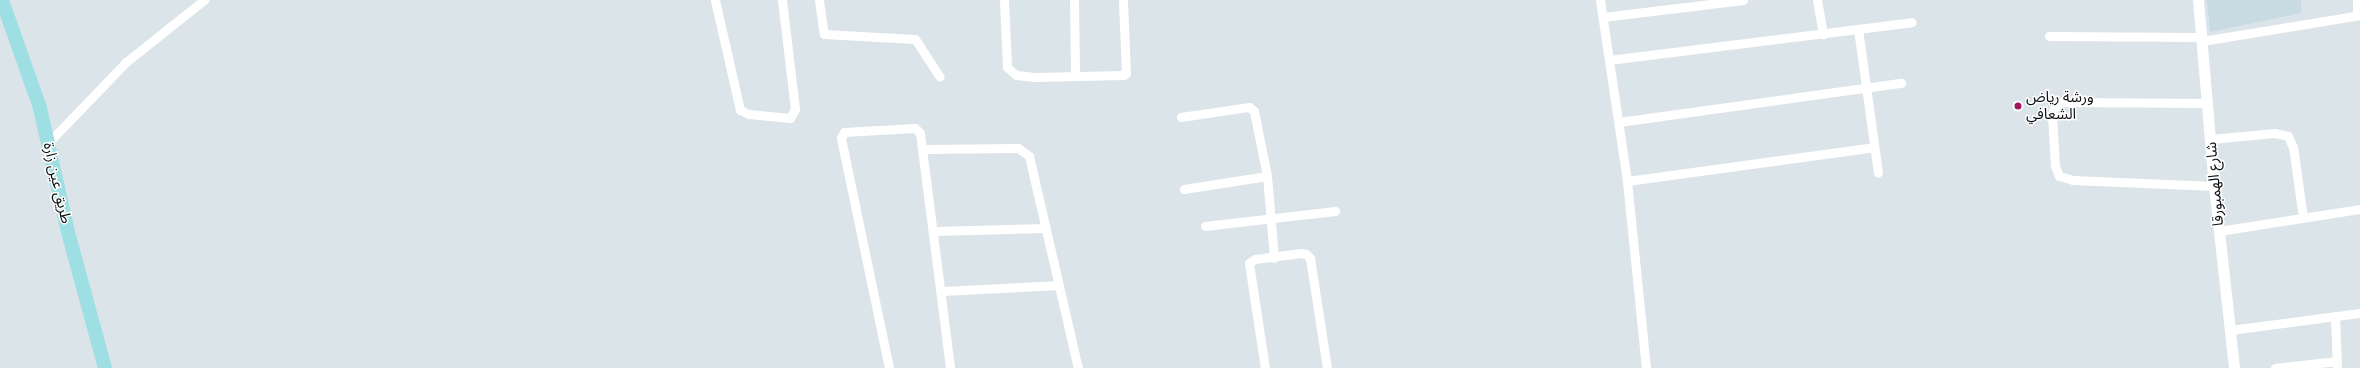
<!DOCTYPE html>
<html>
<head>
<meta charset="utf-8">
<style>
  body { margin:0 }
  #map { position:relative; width:2360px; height:368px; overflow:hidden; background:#dbe4e9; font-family:Cabin,"Noto Sans Arabic",sans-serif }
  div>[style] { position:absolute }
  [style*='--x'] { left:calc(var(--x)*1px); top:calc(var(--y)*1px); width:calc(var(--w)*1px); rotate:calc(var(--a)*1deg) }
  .built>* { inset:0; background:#c8dae2 }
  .minor>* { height:9px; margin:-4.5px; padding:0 4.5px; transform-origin:4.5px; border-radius:4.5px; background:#fff }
  .tertiary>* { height:11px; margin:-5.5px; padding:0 5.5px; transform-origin:5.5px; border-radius:5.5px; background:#fff }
  .primary>* { height:14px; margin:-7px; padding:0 7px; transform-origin:7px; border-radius:7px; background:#9edfe3 }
  .dots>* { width:11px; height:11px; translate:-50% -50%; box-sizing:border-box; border:2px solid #fff; border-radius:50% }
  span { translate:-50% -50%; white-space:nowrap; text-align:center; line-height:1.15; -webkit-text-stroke:3px #fff; paint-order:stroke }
  .poi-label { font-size:15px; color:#0c0f11 }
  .left { translate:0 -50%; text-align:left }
  .street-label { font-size:15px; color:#0c0f11 }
</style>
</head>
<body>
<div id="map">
  <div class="built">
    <i style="clip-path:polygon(2207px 0,2301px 0,2301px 13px,2210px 32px)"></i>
  </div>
  <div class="minor">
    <i style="--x:715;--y:0;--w:113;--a:77.2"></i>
    <i style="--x:740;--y:110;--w:10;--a:24"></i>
    <i style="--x:749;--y:114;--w:41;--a:5.6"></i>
    <i style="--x:790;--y:118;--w:10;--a:-61"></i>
    <i style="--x:795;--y:109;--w:110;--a:-96.8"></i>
    <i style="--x:819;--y:0;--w:34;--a:82"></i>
    <i style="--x:824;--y:34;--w:91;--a:3.1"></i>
    <i style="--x:915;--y:39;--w:45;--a:56.7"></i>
    <i style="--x:1004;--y:0;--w:67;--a:87.4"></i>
    <i style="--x:1007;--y:67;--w:12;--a:42"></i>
    <i style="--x:1016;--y:75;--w:19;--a:6"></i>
    <i style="--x:1035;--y:77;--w:89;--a:-1.3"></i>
    <i style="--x:1124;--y:75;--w:3;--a:-45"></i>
    <i style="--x:1126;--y:73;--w:73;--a:-92.4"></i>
    <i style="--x:1074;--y:0;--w:74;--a:89.2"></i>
    <i style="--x:1600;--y:0;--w:183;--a:81.5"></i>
    <i style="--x:1627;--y:181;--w:188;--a:84.2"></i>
    <i style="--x:1817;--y:0;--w:35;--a:80"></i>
    <i style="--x:2357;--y:15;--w:15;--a:-90"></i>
    <i style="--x:1603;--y:17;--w:141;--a:-6.9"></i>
    <i style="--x:1858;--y:29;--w:145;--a:82.1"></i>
    <i style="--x:2049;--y:36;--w:153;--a:0.4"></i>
    <i style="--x:2202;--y:41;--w:160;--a:-9.3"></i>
    <i style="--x:1609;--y:60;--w:305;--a:-7.1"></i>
    <i style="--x:2208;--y:103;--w:146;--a:-179.6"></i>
    <i style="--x:2062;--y:102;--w:8;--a:150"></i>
    <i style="--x:2055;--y:106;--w:9;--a:111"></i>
    <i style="--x:2052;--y:114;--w:52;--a:86.7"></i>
    <i style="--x:2055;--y:166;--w:11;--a:68"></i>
    <i style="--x:2059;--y:176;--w:15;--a:16"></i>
    <i style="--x:2073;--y:180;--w:141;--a:2.4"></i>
    <i style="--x:1181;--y:117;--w:69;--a:-8.4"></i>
    <i style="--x:1249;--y:107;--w:6;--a:39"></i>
    <i style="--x:1254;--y:111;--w:66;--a:78.7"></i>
    <i style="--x:1267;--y:176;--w:82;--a:85.1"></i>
    <i style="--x:1619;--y:122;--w:285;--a:-7.9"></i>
    <i style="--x:2211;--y:139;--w:64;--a:-5.4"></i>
    <i style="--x:2275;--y:133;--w:13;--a:13"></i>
    <i style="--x:2288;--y:136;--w:12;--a:66"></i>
    <i style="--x:2293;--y:147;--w:71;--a:81.9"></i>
    <i style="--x:48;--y:143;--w:112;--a:-46.1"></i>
    <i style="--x:126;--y:62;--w:100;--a:-38.5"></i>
    <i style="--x:923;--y:149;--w:95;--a:-0.6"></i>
    <i style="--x:1018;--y:148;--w:14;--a:36"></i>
    <i style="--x:1029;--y:156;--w:218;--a:77"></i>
    <i style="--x:1627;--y:181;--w:249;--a:-7.8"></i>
    <i style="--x:1184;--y:189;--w:84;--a:-8.9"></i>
    <i style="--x:1205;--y:226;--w:131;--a:-6.6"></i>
    <i style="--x:934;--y:231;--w:112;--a:-1.5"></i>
    <i style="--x:2219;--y:231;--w:143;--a:-8.9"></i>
    <i style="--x:942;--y:291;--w:117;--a:-2.9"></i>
    <i style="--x:2335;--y:316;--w:52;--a:87.8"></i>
    <i style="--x:2230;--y:330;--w:131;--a:-7.5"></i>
    <i style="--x:889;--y:368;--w:235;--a:-101.8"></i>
    <i style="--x:841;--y:138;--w:7;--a:-63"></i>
    <i style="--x:844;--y:132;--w:71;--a:-3.2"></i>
    <i style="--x:915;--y:128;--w:7;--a:45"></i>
    <i style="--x:920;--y:133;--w:237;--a:82.7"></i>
    <i style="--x:1265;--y:368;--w:106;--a:-98.7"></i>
    <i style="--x:1249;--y:263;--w:7;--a:-34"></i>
    <i style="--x:1255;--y:259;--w:46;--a:-7.4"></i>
    <i style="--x:1301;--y:253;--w:5;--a:11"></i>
    <i style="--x:1306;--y:254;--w:6;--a:45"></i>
    <i style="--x:1310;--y:258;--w:111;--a:81.2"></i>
    <i style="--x:2275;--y:368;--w:62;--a:-6.4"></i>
  </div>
  <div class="tertiary">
    <i style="--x:2198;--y:0;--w:187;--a:85.1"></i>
    <i style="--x:2214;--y:186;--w:183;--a:83.7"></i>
  </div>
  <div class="primary">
    <i style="--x:2;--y:0;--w:114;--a:70.6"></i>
    <i style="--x:40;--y:108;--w:127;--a:77.3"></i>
    <i style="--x:68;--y:232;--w:141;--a:74.8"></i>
  </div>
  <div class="dots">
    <i style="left:2018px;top:106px;background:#a0155f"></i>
  </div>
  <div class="poi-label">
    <span class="left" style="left:2026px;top:106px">ورشة رياض<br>الشعافي</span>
  </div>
  <div class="street-label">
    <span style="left:57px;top:183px;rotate:77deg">طريق عين زارة</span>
    <span style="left:2215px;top:184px;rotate:-95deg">شارع الهمبورقا</span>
  </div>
</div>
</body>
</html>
